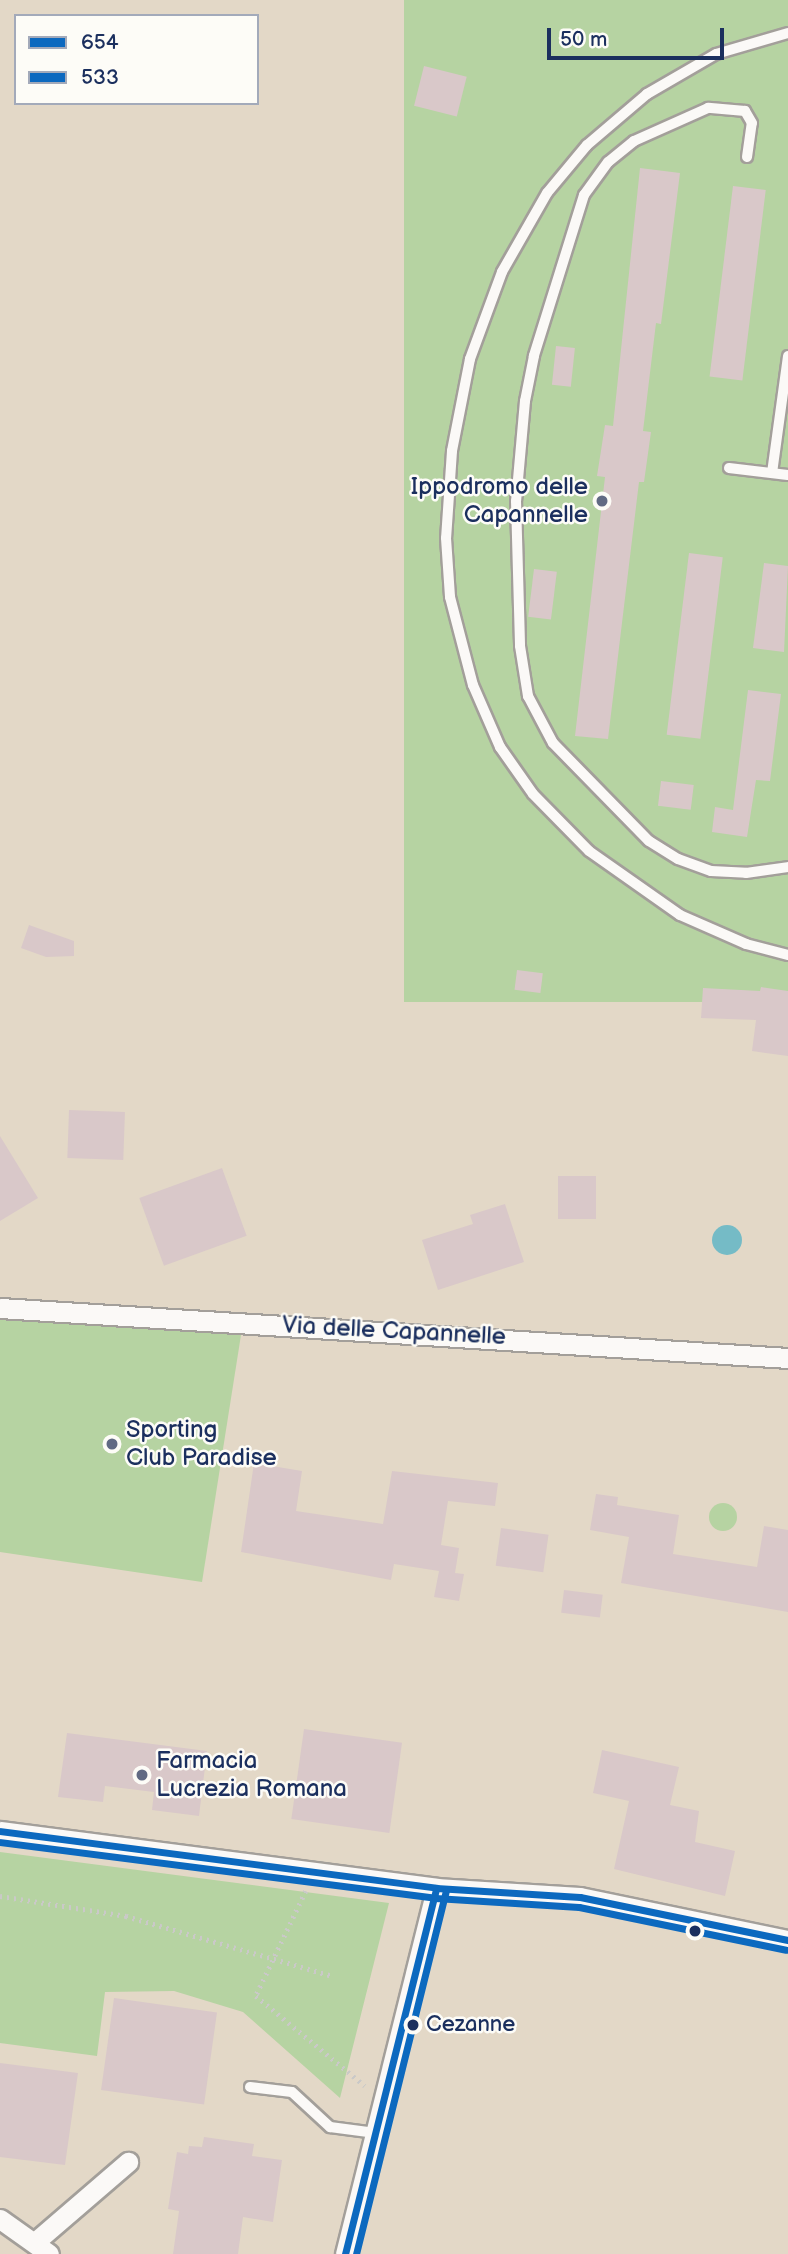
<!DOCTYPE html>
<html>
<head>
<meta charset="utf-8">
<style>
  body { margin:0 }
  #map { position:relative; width:788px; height:2254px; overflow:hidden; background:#e3d8c7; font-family:"Balsamiq Sans",sans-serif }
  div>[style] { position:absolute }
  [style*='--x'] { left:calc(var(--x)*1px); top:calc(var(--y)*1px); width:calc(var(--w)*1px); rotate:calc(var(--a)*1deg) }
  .green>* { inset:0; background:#b6d3a2; transform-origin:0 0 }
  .round { border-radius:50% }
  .water>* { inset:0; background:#75bbc6 }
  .building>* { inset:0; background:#d9c8c9; transform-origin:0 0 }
  .path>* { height:4.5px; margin-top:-2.25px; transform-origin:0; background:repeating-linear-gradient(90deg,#cac9c8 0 2px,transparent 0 7px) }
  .roads { filter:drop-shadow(2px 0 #a39f9a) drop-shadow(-2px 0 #a39f9a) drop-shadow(0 2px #a39f9a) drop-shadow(0 -2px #a39f9a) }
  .service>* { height:10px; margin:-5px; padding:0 5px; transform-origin:5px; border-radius:5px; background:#fbf9f7 }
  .minor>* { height:19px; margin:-9.5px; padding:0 9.5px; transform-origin:9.5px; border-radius:9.5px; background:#fbf9f7 }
  .bus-1>* { height:7px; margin:-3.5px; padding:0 3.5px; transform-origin:3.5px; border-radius:3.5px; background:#0c69bf }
  .bus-2>* { height:7px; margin:-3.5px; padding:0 3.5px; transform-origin:3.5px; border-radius:3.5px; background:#0c69bf }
  .dots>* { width:19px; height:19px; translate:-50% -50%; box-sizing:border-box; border:4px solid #fdfcf7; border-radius:50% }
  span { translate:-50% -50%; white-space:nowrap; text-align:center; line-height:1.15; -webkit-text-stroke:5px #fdfcf7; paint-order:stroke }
  .bus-label { font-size:22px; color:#1b2f5e }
  .left { translate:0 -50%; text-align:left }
  .poi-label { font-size:24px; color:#1b2f5e }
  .right { translate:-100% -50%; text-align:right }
  .street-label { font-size:24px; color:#1b2f5e }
  .legend { position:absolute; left:14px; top:14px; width:245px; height:91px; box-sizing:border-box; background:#fdfcf7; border:2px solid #a3aaba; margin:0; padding:9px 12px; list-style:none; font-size:21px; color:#1b2f5e }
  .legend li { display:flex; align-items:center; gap:14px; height:35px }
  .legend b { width:35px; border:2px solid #a3aaba }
  .scale { position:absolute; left:547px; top:28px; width:177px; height:32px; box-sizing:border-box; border:4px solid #1b2f5e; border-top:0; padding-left:9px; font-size:21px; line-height:24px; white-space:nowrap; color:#1b2f5e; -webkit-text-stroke:5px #fdfcf7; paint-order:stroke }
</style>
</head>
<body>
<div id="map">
  <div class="green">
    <i style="left:404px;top:0;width:384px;height:1002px"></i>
    <i style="clip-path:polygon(0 1317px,241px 1335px,202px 1582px,0 1552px)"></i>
    <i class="round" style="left:709px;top:1503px;width:28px;height:28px"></i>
    <i style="clip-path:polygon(0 1852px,389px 1903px,340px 2098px,243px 2012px,174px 1991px,105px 1992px,97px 2056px,0 2043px)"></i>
  </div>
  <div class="water">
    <i class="round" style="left:712px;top:1225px;width:30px;height:30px"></i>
  </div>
  <div class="building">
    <i style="left:424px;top:66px;width:44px;height:41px;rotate:14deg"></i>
    <i style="clip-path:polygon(640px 168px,680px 173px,661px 324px,656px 323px,643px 431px,651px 432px,644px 482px,639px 482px,608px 739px,575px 736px,605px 477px,597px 476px,605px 425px,613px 426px)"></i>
    <i style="left:733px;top:186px;width:33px;height:192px;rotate:7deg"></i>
    <i style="left:556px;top:346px;width:19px;height:39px;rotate:6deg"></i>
    <i style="left:689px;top:553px;width:34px;height:183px;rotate:7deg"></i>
    <i style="clip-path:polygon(764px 563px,788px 566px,784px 652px,753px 648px)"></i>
    <i style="left:534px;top:569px;width:23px;height:48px;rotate:7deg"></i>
    <i style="clip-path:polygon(748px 690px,781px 694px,770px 781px,756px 780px,747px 837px,712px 832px,715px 807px,733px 810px)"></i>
    <i style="left:661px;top:781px;width:33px;height:25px;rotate:7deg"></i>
    <i style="clip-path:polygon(29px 925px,74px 941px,74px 956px,46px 957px,21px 948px)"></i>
    <i style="left:517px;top:970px;width:26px;height:20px;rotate:7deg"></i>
    <i style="clip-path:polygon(761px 987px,788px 991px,788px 1056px,752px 1051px,756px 1020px,701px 1018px,703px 988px,760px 991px)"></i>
    <i style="left:69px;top:1110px;width:56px;height:48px;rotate:2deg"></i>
    <i style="clip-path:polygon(0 1136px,38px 1198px,0 1221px)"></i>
    <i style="left:222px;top:1168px;width:72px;height:88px;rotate:70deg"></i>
    <i style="left:558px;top:1176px;width:38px;height:43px"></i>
    <i style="clip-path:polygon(505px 1204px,524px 1262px,438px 1290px,422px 1240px,473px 1224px,470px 1215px)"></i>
    <i style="clip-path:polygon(254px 1463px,302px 1471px,296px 1511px,383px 1524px,392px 1471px,498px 1483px,495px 1506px,448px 1501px,441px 1545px,459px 1548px,455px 1573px,464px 1574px,459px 1601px,434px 1597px,439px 1571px,394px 1564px,391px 1580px,241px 1552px)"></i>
    <i style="clip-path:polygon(596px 1494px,618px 1497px,617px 1505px,679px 1515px,673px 1554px,757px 1567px,764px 1526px,788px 1530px,788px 1612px,621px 1583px,629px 1537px,590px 1530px)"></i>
    <i style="left:501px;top:1528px;width:48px;height:38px;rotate:8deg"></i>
    <i style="left:564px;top:1590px;width:39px;height:23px;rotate:7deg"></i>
    <i style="left:304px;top:1729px;width:99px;height:91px;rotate:8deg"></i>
    <i style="clip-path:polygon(67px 1733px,207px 1751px,199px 1816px,152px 1810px,154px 1792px,105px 1786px,103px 1802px,58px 1797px)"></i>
    <i style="clip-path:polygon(602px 1750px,679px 1767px,670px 1805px,699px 1811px,695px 1842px,735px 1851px,725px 1896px,614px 1869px,629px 1801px,593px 1793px)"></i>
    <i style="left:114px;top:1998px;width:104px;height:93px;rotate:8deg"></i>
    <i style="clip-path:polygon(0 2063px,78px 2073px,65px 2165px,0 2157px)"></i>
    <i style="clip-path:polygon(204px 2137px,254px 2144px,252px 2156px,282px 2160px,273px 2222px,243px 2217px,238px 2254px,173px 2254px,179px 2211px,168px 2209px,177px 2152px,188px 2154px,189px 2146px,202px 2147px)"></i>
  </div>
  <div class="path">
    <i style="--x:306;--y:1891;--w:116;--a:115.5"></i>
    <i style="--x:256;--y:1996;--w:141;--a:39.5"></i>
    <i style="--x:0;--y:1896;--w:128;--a:9"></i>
    <i style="--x:126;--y:1916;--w:216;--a:16.2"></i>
  </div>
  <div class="roads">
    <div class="service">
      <i style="--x:788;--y:33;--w:75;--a:163.7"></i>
      <i style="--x:716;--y:54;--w:80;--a:149.9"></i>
      <i style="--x:647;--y:94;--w:79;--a:139.6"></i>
      <i style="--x:587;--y:145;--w:62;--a:129.8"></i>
      <i style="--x:547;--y:193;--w:91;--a:119.7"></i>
      <i style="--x:502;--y:272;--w:93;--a:110.2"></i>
      <i style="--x:470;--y:359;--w:94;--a:101.1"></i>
      <i style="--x:452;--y:451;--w:87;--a:93.9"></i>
      <i style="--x:446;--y:538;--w:59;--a:86.1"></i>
      <i style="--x:450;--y:597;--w:91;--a:75.4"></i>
      <i style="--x:473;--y:685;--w:68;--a:66.5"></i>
      <i style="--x:500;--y:747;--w:57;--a:54.9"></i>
      <i style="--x:533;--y:794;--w:80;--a:45.5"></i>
      <i style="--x:589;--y:851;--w:111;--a:35.1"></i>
      <i style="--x:680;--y:915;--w:72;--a:23.7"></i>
      <i style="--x:746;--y:944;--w:43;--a:14.7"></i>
      <i style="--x:747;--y:157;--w:34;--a:-82"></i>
      <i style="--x:752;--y:123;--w:14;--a:-120"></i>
      <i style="--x:745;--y:111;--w:37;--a:-175"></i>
      <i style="--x:708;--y:108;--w:81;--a:156"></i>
      <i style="--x:634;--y:141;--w:33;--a:141"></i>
      <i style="--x:608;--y:162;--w:41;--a:126"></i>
      <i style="--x:584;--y:195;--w:169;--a:107.3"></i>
      <i style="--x:534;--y:356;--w:46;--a:101.3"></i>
      <i style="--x:525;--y:401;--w:100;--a:95.1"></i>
      <i style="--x:516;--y:501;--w:145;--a:88.4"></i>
      <i style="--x:520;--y:646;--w:51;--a:80.9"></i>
      <i style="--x:528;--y:696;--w:53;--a:62"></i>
      <i style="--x:553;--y:743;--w:137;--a:45.6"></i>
      <i style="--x:649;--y:841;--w:34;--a:32"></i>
      <i style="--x:678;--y:859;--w:35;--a:20"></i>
      <i style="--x:711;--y:871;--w:35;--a:3"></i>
      <i style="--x:746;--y:873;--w:42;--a:-8.1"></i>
      <i style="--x:729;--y:468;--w:59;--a:6.8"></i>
      <i style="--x:772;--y:473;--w:118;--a:-82.2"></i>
      <i style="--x:250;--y:2087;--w:42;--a:6.8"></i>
      <i style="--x:292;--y:2092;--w:52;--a:42.6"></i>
      <i style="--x:330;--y:2127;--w:46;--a:7.4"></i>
    </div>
    <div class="minor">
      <i style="--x:0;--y:1308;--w:790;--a:3.63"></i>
      <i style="--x:0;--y:1831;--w:440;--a:7.4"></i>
      <i style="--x:436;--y:1888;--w:144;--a:3.6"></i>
      <i style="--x:580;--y:1897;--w:212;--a:11.7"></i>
      <i style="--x:0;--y:2219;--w:60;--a:35.5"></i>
      <i style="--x:35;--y:2242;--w:123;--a:-40.7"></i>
      <i style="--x:345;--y:2254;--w:377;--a:-76"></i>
    </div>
  </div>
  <div class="bus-1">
    <i style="--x:0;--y:1831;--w:440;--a:7.4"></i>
    <i style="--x:436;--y:1888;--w:144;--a:3.6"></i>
    <i style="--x:580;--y:1897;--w:212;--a:11.7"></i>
    <i style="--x:345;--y:2254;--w:377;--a:-76"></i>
  </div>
  <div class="bus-2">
    <i style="--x:0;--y:1842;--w:439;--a:7.3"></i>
    <i style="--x:435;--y:1898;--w:144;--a:3.6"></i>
    <i style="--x:579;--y:1907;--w:211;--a:11.7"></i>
    <i style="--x:356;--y:2254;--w:374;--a:-76.1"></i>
  </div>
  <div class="dots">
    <i style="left:602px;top:501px;background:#616a83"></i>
    <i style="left:112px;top:1444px;background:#616a83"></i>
    <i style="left:142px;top:1775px;background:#616a83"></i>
    <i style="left:695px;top:1931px;background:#1b2f5e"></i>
    <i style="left:413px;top:2025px;background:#1b2f5e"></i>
  </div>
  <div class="bus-label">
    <span class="left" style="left:426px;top:2025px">Cezanne</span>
  </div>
  <div class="poi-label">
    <span class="right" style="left:588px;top:501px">Ippodromo delle<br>Capannelle</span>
    <span class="left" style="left:126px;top:1444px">Sporting<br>Club Paradise</span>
    <span class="left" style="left:156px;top:1775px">Farmacia<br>Lucrezia Romana</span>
  </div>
  <div class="street-label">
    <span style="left:394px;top:1331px;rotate:3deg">Via delle Capannelle</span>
  </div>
  <ul class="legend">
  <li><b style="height:9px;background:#0c69bf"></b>654</li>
  <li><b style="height:9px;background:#0c69bf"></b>533</li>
  </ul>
  <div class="scale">50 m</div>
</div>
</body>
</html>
